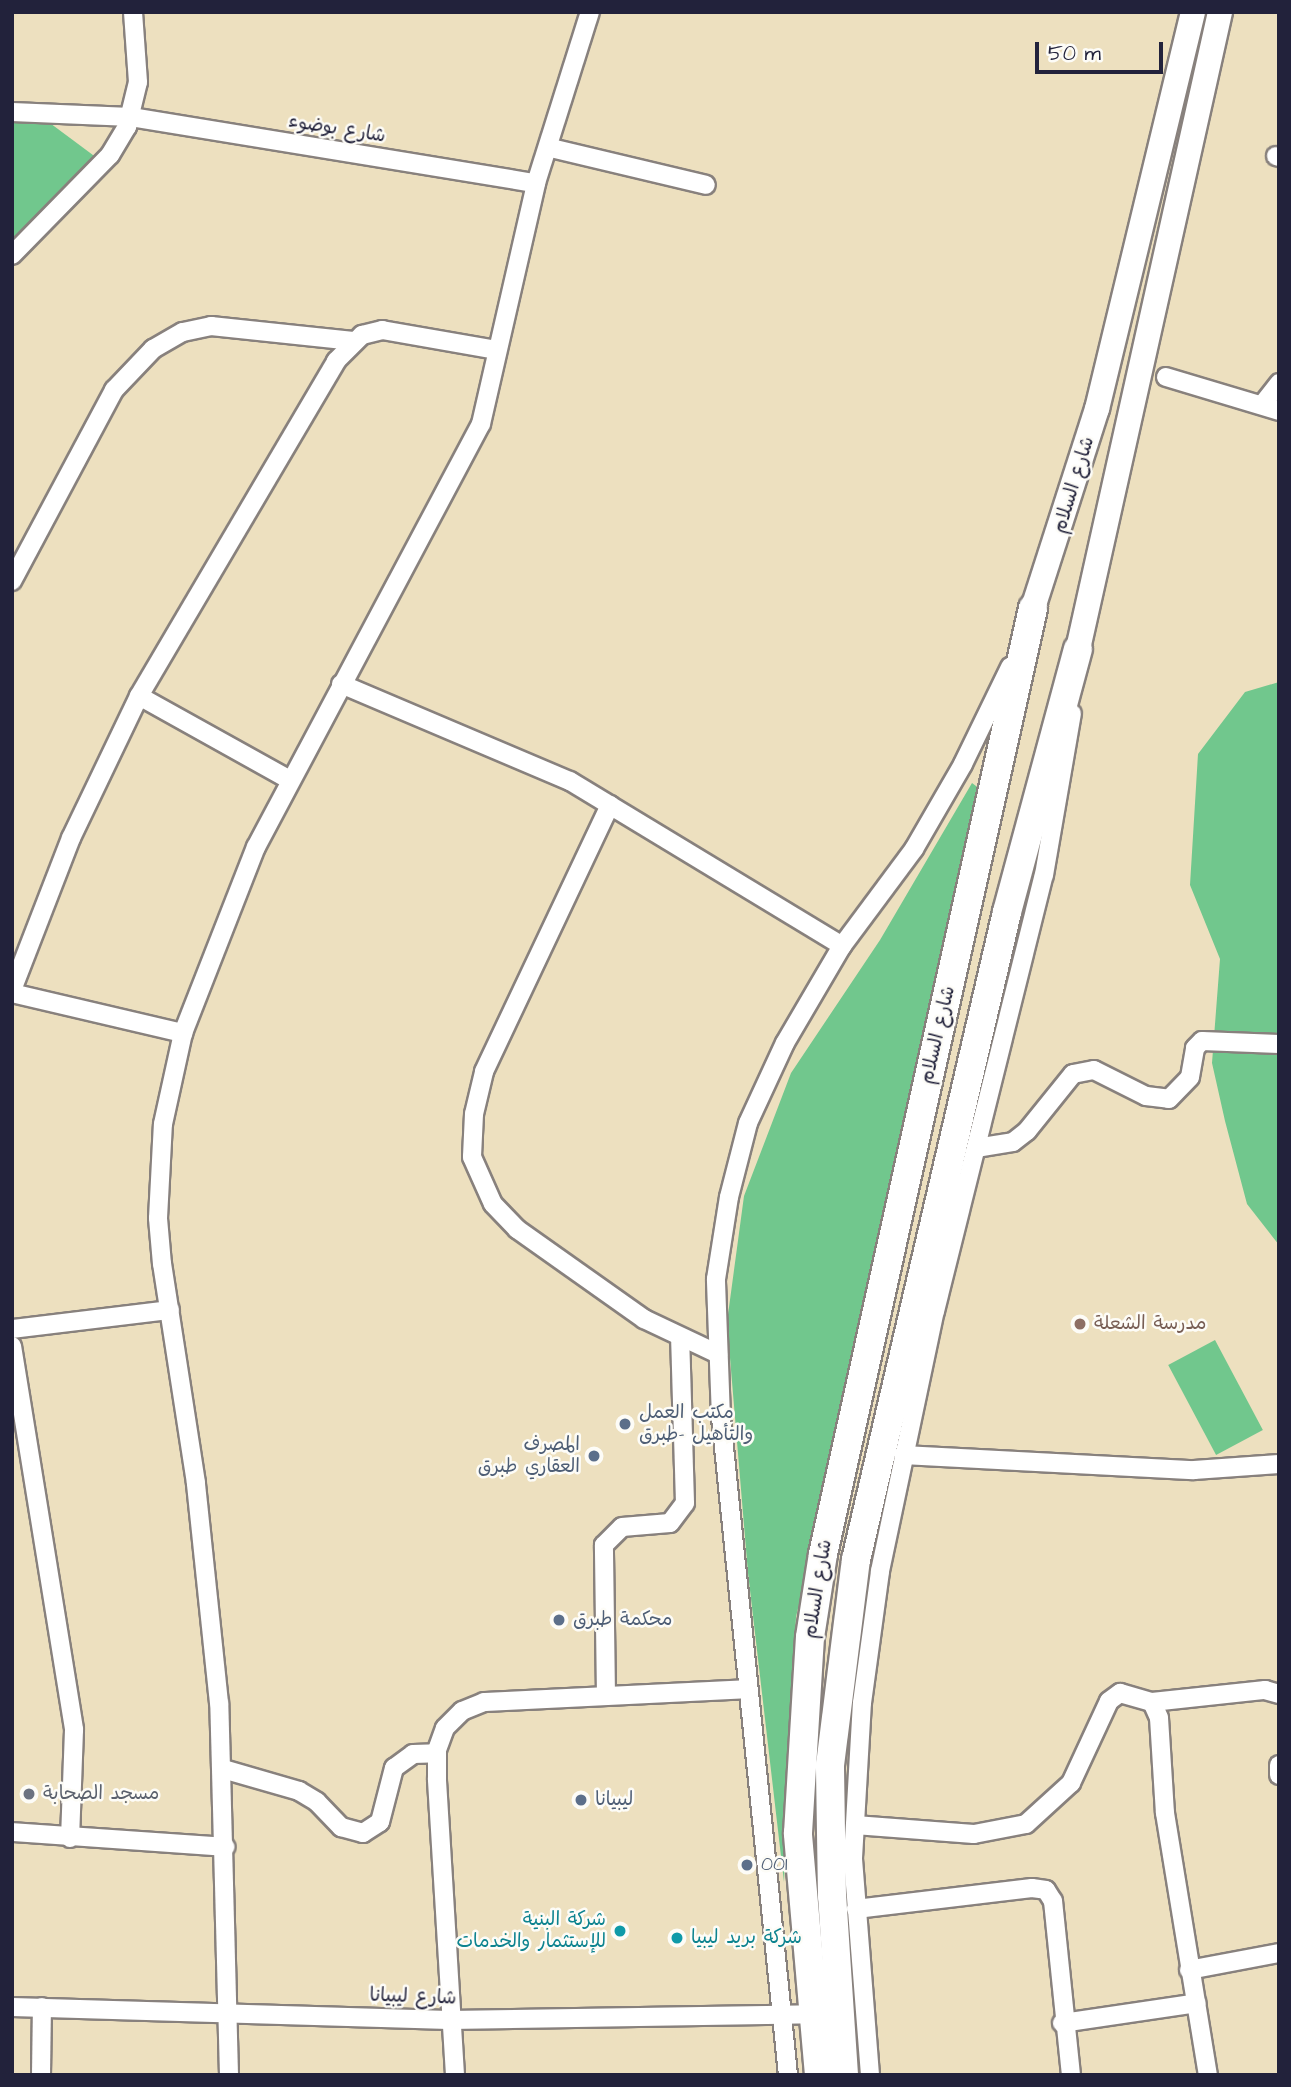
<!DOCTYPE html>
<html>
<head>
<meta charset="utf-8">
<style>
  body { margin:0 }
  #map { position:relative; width:1291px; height:2087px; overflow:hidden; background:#ede0bf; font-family:"Architects Daughter","Playpen Sans Arabic",sans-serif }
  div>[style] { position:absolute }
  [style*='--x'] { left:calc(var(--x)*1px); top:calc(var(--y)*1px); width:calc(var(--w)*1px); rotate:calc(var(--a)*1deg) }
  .green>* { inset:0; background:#71c78d; transform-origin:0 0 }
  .roads { filter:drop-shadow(2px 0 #88817d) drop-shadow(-2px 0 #88817d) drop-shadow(0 2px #88817d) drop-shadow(0 -2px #88817d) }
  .minor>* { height:18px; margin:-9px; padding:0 9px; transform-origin:9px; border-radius:9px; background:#fff }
  .secondary>* { height:24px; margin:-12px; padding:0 12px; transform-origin:12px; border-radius:12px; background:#fff }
  .trunk>* { height:28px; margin:-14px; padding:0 14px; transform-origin:14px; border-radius:14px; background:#fff }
  .dots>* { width:19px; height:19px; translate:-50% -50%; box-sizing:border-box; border:4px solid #fdfcf7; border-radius:50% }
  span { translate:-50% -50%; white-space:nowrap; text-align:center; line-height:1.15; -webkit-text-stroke:5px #fdfcf7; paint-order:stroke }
  .street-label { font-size:19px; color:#22223b }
  .education-label { font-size:19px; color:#785e54 }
  .left { translate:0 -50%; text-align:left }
  .service-label { font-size:19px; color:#4e5e75 }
  .right { translate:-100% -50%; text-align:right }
  .worship-label { font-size:19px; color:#5b616d }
  .culture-label { font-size:19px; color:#0d838f }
  .frame { position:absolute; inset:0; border:14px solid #22223b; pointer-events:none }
  .scale { position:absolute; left:1035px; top:42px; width:128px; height:32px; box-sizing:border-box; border:4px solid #22223b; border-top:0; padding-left:9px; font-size:21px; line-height:24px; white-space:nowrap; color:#22223b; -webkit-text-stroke:5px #fdfcf7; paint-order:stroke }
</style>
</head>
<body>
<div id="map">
  <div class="green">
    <i style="clip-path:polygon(27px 106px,105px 164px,12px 256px,12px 117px)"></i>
    <i style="clip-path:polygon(1279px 682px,1279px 1245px,1247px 1204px,1225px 1121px,1212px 1063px,1220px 959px,1190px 885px,1198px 754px,1245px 692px)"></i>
    <i style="clip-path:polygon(972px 783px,988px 795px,796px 1617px,784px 1882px,748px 1573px,727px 1322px,744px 1196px,791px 1073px,880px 940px)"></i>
    <i style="left:1215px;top:1340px;width:102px;height:53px;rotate:62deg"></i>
  </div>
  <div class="roads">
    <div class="minor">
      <i style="--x:12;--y:112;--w:119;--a:2.4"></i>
      <i style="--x:131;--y:117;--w:410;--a:9.3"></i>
      <i style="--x:551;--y:148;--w:159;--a:13.4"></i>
      <i style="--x:1276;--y:156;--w:3;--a:18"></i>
      <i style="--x:12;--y:255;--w:140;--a:-45.6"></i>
      <i style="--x:110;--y:155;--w:33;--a:-59"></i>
      <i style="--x:127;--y:127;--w:46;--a:-76.3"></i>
      <i style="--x:138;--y:82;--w:70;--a:-94.1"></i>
      <i style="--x:1166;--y:377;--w:118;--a:16.7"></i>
      <i style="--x:1262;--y:405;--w:28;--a:-52"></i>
      <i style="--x:12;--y:581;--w:217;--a:-61.9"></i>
      <i style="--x:114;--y:390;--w:57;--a:-46.4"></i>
      <i style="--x:153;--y:349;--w:34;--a:-30"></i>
      <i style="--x:183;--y:332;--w:29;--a:-12"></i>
      <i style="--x:211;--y:326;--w:143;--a:6"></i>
      <i style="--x:341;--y:684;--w:249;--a:23"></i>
      <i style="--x:570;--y:781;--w:318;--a:31.2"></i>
      <i style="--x:139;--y:696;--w:173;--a:29.1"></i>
      <i style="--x:610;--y:805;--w:295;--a:115.3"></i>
      <i style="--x:484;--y:1072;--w:43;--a:103.4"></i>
      <i style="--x:474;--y:1114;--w:43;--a:92.7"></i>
      <i style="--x:472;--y:1157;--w:51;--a:65.9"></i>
      <i style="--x:493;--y:1204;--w:35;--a:46"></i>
      <i style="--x:517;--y:1229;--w:156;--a:35.3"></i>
      <i style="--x:644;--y:1319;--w:82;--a:25.3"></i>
      <i style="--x:12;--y:990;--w:163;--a:-68.8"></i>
      <i style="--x:71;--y:838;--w:157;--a:-64.4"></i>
      <i style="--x:139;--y:696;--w:389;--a:-59.5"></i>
      <i style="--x:336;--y:361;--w:37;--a:-45"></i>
      <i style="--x:362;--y:335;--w:21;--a:-14"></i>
      <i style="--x:382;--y:330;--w:117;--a:9.9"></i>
      <i style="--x:12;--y:993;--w:176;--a:13.2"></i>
      <i style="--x:976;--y:1148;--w:37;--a:-9"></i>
      <i style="--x:1013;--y:1142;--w:18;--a:-38"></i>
      <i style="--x:1027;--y:1131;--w:73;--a:-51.1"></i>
      <i style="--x:1073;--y:1074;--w:21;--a:-11"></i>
      <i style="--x:1094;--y:1070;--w:58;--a:26.6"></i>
      <i style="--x:1146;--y:1096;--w:23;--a:7"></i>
      <i style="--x:1169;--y:1099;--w:30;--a:-46"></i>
      <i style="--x:1190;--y:1077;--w:29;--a:-80"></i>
      <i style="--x:1195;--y:1048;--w:10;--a:-45"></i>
      <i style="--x:1202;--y:1041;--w:77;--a:2.2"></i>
      <i style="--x:12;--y:1329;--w:159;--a:-6.9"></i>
      <i style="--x:12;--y:1346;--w:389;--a:80.8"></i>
      <i style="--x:74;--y:1730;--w:108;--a:92.1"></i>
      <i style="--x:903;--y:1455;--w:291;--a:3"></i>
      <i style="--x:1194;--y:1470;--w:85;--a:-4"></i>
      <i style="--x:606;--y:1696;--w:151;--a:-90.8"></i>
      <i style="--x:604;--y:1545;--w:25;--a:-45"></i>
      <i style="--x:622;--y:1527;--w:48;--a:-4.8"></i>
      <i style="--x:670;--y:1523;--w:25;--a:-53"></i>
      <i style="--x:685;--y:1503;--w:164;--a:-91.7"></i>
      <i style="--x:1152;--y:1702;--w:114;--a:-6.1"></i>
      <i style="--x:1265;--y:1690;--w:15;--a:16"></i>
      <i style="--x:1279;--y:1765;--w:10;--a:90"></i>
      <i style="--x:223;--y:1769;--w:79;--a:16.1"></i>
      <i style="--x:299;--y:1791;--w:21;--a:31"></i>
      <i style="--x:317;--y:1802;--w:35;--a:46"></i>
      <i style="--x:341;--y:1827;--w:23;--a:15"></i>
      <i style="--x:363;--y:1833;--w:20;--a:-33"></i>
      <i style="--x:380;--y:1822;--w:56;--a:-75.5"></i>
      <i style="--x:394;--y:1768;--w:24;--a:-36"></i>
      <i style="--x:413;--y:1754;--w:24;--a:-2"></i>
      <i style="--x:855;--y:1825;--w:119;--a:4.3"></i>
      <i style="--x:974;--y:1834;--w:53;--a:-10.9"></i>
      <i style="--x:1026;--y:1824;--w:61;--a:-42.3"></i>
      <i style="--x:1071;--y:1783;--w:90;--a:-65.1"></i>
      <i style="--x:1109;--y:1701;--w:14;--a:-36"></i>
      <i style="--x:1120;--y:1693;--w:33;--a:16"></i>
      <i style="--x:1152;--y:1702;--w:17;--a:66"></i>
      <i style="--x:1159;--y:1718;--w:95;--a:86.4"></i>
      <i style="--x:1165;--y:1813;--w:266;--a:80.7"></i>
      <i style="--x:12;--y:1832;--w:214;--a:4"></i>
      <i style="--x:856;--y:1909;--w:177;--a:-6.8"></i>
      <i style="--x:1032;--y:1888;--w:14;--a:8"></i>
      <i style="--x:1046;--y:1890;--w:13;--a:58"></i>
      <i style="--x:1053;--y:1901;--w:175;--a:84.1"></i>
      <i style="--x:1189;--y:1970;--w:92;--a:-10.7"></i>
      <i style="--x:12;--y:2007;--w:437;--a:1.7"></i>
      <i style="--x:449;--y:2020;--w:365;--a:-0.9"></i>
      <i style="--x:1062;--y:2023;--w:136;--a:-8.4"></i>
      <i style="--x:41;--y:2075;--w:68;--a:-89.2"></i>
      <i style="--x:229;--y:2075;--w:372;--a:-91.5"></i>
      <i style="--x:219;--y:1703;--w:221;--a:-96"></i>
      <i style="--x:196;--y:1483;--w:222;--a:-98.8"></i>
      <i style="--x:162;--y:1264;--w:46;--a:-95"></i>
      <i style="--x:158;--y:1218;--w:94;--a:-87"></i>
      <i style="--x:163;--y:1124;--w:93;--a:-77.6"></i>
      <i style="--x:183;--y:1033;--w:200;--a:-68.6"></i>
      <i style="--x:256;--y:847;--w:479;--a:-62"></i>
      <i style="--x:481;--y:424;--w:247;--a:-77.1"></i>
      <i style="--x:536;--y:183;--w:179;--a:-72.5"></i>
      <i style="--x:455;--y:2075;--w:297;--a:-93.5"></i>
      <i style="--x:437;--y:1779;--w:29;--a:-90"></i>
      <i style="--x:437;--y:1750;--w:23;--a:-70"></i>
      <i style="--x:445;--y:1728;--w:24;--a:-45"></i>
      <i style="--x:462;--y:1711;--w:24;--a:-22"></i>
      <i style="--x:484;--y:1702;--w:263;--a:-2.8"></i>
      <i style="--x:788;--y:2075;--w:660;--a:-95.82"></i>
      <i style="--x:721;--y:1418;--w:139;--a:-92.1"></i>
      <i style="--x:716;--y:1279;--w:83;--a:-81"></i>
      <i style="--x:729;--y:1197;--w:76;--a:-75.6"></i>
      <i style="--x:748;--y:1123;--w:88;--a:-65.2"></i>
      <i style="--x:785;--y:1043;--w:113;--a:-59.6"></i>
      <i style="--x:842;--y:946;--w:121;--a:-53.4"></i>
      <i style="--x:914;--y:849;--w:98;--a:-60"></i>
      <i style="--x:963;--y:764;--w:108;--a:-64.1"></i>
      <i style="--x:870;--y:2075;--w:218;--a:-94.5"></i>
      <i style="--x:853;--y:1858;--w:155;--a:-86.7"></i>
      <i style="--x:862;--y:1703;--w:133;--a:-82.2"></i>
      <i style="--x:880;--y:1571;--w:266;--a:-78.1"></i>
      <i style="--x:935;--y:1311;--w:449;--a:-76"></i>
      <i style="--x:1044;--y:875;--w:164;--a:-80.2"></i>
    </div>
    <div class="secondary">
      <i style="--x:1033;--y:608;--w:209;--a:-72.2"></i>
      <i style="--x:1097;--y:409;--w:408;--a:-76.4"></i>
      <i style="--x:1078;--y:649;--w:653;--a:-77.43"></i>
    </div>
    <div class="trunk">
      <i style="--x:819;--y:2075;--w:243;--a:-95"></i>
      <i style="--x:798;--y:1833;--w:196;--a:-86.5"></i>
      <i style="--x:810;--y:1637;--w:84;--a:-81.1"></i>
      <i style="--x:823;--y:1554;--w:969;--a:-77.48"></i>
      <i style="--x:844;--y:2075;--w:179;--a:-93.8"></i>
      <i style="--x:832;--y:1896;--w:131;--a:-90.9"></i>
      <i style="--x:830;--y:1765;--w:207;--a:-82.8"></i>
      <i style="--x:856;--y:1560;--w:665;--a:-76.88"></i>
      <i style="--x:1007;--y:912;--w:272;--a:-74.9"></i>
    </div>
  </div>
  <div class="dots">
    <i style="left:1080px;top:1324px;background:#8d6e63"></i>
    <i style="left:625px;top:1424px;background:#5c6f8a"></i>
    <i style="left:594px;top:1456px;background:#5c6f8a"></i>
    <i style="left:559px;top:1620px;background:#5c6f8a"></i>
    <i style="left:29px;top:1794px;background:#6b7280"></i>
    <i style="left:581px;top:1800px;background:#5c6f8a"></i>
    <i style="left:747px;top:1865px;background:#5c6f8a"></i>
    <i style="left:620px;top:1931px;background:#0f9aa8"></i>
    <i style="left:677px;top:1938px;background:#0f9aa8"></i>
  </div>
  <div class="street-label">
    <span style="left:337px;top:129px;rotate:9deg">شارع بوضوء</span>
    <span style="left:1074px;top:485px;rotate:-73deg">شارع السلام</span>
    <span style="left:938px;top:1035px;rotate:-77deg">شارع السلام</span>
    <span style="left:818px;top:1589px;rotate:-81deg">شارع السلام</span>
    <span style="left:413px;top:1997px;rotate:2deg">شارع ليبيانا</span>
  </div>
  <div class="education-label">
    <span class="left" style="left:1094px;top:1324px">مدرسة الشعلة</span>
  </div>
  <div class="service-label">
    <span class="left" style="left:639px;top:1424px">مكتب العمل<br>والتأهيل -طبرق</span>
    <span class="right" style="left:580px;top:1456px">المصرف<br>العقاري طبرق</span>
    <span class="left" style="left:573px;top:1620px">محكمة طبرق</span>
    <span class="left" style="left:595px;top:1800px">ليبيانا</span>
    <span class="left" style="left:761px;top:1865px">001</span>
  </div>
  <div class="worship-label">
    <span class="left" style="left:43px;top:1794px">مسجد الصحابة</span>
  </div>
  <div class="culture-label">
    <span class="right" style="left:606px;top:1931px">شركة البنية<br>للإستثمار والخدمات</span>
    <span class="left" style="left:691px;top:1938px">شركة بريد ليبيا</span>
  </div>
  <div class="frame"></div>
  <div class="scale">50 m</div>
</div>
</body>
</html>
